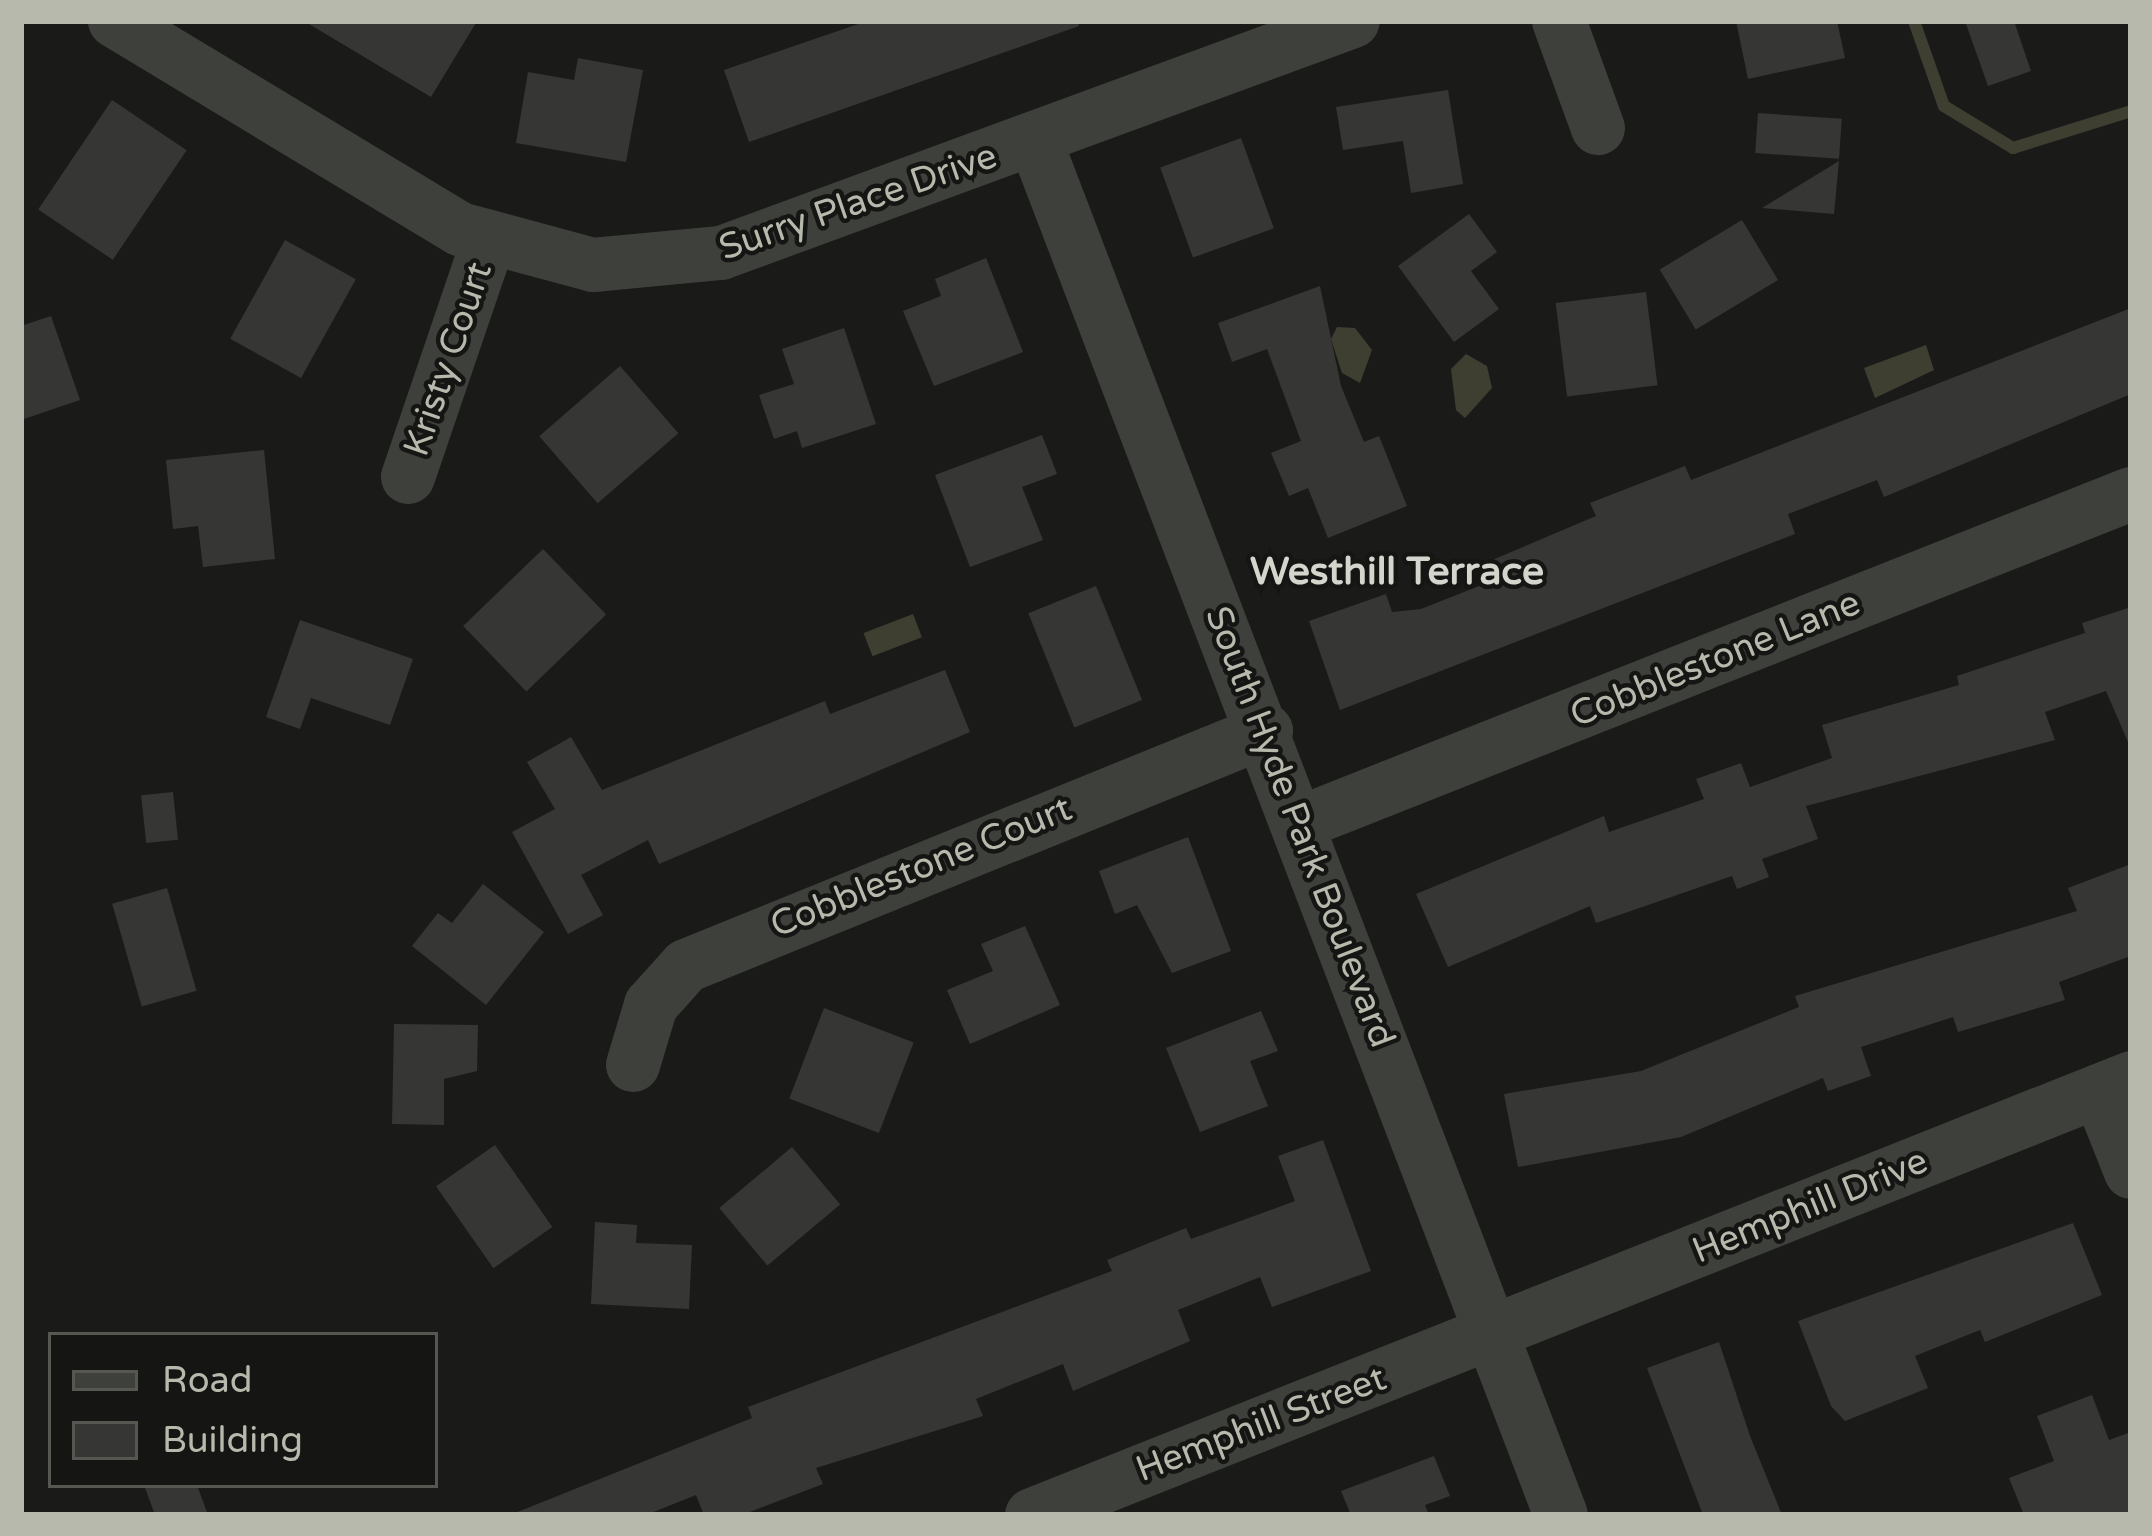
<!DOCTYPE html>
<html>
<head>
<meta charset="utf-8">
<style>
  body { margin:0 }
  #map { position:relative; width:2152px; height:1536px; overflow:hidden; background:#1a1b19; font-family:"Varela Round",sans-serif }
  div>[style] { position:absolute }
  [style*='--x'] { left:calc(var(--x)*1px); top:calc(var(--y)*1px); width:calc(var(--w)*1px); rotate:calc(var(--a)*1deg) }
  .water>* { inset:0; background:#3e3e31; transform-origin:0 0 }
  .stream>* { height:12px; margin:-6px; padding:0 6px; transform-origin:6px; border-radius:6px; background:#3e3e31 }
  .building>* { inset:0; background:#363735; transform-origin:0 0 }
  .minor>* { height:54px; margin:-27px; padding:0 27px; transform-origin:27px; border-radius:27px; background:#3e403b }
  span { translate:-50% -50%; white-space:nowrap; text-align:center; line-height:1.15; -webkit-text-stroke:9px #151614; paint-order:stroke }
  .street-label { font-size:36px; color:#b7b9ad }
  .neighbourhood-label { font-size:39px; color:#d4d6ce; font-weight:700 }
  .frame { position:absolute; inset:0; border:24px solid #b7b9ad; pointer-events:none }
  .legend { position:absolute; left:48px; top:1332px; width:390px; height:156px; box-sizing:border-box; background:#151614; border:3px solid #565751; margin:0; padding:15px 21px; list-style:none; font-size:36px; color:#b7b9ad }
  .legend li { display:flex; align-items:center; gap:24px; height:60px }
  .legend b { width:60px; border:3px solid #565751 }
</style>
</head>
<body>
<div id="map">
  <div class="water">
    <i style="clip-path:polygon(1337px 327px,1355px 328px,1372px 350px,1360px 383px,1342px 373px,1331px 339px)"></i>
    <i style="clip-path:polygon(1926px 345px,1934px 370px,1875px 398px,1864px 368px)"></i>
    <i style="clip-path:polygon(1466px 354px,1487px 366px,1492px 388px,1465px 418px,1456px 410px,1451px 369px)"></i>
    <i style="left:913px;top:614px;width:25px;height:53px;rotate:69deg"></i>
  </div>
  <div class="stream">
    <i style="--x:1914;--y:21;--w:90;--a:70.6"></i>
    <i style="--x:1944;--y:106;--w:81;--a:31.3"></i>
    <i style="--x:2013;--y:148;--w:124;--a:-17.4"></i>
  </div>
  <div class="building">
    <i style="clip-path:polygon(304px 21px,477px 21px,431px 97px)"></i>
    <i style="clip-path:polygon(867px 21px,1078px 21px,1079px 26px,749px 142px,724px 70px)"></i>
    <i style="clip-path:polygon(1736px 21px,1837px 21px,1845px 58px,1748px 79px)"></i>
    <i style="clip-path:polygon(1965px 21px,2014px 21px,2031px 71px,1988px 86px)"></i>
    <i style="clip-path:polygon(578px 58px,643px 70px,626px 162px,516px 143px,528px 72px,574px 80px)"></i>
    <i style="clip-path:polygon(1448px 90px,1463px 184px,1411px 193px,1403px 141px,1343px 150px,1336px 107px)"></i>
    <i style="left:112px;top:100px;width:90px;height:132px;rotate:34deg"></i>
    <i style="left:1758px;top:113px;width:84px;height:40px;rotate:4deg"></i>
    <i style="left:1241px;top:138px;width:96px;height:86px;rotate:70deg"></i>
    <i style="clip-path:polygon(1839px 161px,1834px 214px,1762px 208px)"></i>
    <i style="clip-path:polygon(1469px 214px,1497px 252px,1471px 271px,1499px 309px,1454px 342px,1398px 266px)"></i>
    <i style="left:1742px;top:220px;width:70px;height:96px;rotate:59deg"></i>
    <i style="left:285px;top:240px;width:81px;height:113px;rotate:29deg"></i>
    <i style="clip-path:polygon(986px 258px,1023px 352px,934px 386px,903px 311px,941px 296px,935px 279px)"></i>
    <i style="clip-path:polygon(1320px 286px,1341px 386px,1364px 442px,1379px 436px,1407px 506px,1328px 538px,1308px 488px,1289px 496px,1271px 453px,1301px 441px,1267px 349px,1232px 362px,1218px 323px)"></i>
    <i style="left:1646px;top:292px;width:94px;height:91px;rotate:83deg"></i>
    <i style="clip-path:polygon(2131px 308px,2131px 394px,1884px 497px,1877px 480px,1788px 514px,1795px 534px,1340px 710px,1309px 621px,1386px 594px,1392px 612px,1421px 609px,1497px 579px,1490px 561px,1596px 516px,1590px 503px,1685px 466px,1691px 480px)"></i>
    <i style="clip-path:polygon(51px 316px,80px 400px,21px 420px,21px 326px)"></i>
    <i style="clip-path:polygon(844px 328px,876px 424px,802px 448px,797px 431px,774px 439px,759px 395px,794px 384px,782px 349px)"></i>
    <i style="left:620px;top:366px;width:89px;height:107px;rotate:49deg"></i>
    <i style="clip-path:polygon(1042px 435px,1057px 474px,1022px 487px,1043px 540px,970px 567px,935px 475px)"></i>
    <i style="clip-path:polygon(264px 450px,275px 559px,203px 567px,198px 526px,173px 529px,166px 460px)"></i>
    <i style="left:543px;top:549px;width:91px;height:111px;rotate:46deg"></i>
    <i style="left:1096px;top:586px;width:123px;height:73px;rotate:68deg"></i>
    <i style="clip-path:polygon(2131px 607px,2131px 749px,2106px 691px,2045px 712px,2055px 740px,1806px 806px,1818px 839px,1762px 859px,1769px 877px,1737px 889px,1732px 876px,1596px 923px,1590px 906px,1448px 967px,1416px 894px,1604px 816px,1609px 832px,1704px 799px,1696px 779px,1741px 763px,1750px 787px,1832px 758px,1822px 725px,1959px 685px,1957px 676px,2085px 633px,2082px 623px)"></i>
    <i style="clip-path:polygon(300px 620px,413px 659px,390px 725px,311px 698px,300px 729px,266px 717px)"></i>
    <i style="clip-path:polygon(945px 670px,970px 732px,659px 864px,648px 840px,581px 875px,603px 915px,568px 934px,512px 832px,555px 809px,527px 762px,571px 737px,602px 790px,825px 701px,830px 714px)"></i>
    <i style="left:173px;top:792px;width:48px;height:32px;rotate:84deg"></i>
    <i style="clip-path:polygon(1188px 837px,1231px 951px,1172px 973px,1137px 905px,1115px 914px,1099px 871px)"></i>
    <i style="clip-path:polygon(2131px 864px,2131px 956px,2059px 982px,2065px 1000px,1958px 1032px,1953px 1017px,1861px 1047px,1871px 1076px,1828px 1091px,1823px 1078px,1681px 1137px,1518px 1167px,1504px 1094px,1641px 1071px,1799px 1007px,1795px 996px,2077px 911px,2068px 888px)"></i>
    <i style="clip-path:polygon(483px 884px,544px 932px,486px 1005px,412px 946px,438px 913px,452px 923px)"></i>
    <i style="left:167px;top:888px;width:107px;height:57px;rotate:74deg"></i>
    <i style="clip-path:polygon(1025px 926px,1060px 1005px,970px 1044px,947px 990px,993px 971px,981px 944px)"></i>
    <i style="left:824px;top:1008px;width:96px;height:97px;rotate:21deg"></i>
    <i style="clip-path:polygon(1261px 1011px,1278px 1051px,1250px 1061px,1268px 1106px,1200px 1132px,1166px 1048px)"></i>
    <i style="clip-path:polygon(394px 1024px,478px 1025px,477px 1071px,444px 1079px,444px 1125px,392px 1124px)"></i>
    <i style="clip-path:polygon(1323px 1140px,1371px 1271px,1272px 1307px,1260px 1277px,1178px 1310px,1190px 1341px,1073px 1391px,1063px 1364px,976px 1399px,983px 1416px,816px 1468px,823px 1484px,742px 1515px,704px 1515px,696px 1495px,646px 1515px,510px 1515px,752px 1418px,748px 1407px,1112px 1271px,1107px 1260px,1186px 1228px,1191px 1239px,1295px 1201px,1278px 1156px)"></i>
    <i style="left:495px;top:1145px;width:100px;height:72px;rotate:55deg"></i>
    <i style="left:792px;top:1147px;width:75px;height:95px;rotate:50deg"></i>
    <i style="clip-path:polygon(595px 1222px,637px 1225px,636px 1243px,692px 1245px,689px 1309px,591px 1304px)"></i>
    <i style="clip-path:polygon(2073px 1223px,2102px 1295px,1985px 1342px,1980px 1330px,1915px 1356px,1928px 1388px,1845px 1421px,1831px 1406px,1798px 1321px)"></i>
    <i style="clip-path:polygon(1719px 1342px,1750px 1436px,1782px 1515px,1703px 1515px,1647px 1368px)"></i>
    <i style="clip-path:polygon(2092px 1395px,2109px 1440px,2131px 1432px,2131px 1515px,2024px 1515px,2009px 1478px,2054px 1461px,2037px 1416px)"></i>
    <i style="clip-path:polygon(1434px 1456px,1450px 1496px,1425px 1505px,1429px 1515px,1351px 1515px,1341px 1491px)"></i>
    <i style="clip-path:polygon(144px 1485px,197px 1485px,208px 1515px,155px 1515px)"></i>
  </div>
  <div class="minor">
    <i style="--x:115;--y:21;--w:403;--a:31.1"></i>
    <i style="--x:460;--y:229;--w:138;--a:15.1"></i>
    <i style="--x:593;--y:265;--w:129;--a:-5.4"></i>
    <i style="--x:721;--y:253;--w:673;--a:-20.16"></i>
    <i style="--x:1559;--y:21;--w:114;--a:70"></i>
    <i style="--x:1035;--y:140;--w:1472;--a:69.07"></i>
    <i style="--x:408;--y:477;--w:248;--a:-71.2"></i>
    <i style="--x:1300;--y:823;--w:894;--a:-21.6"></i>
    <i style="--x:633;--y:1065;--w:63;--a:-73.3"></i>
    <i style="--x:651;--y:1005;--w:52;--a:-48.1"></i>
    <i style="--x:686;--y:966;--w:626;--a:-22.06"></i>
    <i style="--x:2099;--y:1091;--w:87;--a:68.4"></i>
    <i style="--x:1032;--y:1515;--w:1183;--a:-21.68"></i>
  </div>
  <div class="street-label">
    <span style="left:858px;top:202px;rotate:-19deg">Surry Place Drive</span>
    <span style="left:448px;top:359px;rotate:-71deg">Kristy Court</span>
    <span style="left:1715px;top:659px;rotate:-22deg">Cobblestone Lane</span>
    <span style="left:1300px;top:827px;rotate:69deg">South Hyde Park Boulevard</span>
    <span style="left:921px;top:867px;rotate:-22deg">Cobblestone Court</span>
    <span style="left:1810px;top:1206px;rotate:-22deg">Hemphill Drive</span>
    <span style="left:1261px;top:1424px;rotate:-21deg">Hemphill Street</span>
  </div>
  <div class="neighbourhood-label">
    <span style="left:1397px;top:572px">Westhill Terrace</span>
  </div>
  <div class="frame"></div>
  <ul class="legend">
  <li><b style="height:15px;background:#3e403b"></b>Road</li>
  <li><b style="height:33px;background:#363735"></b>Building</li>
  </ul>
</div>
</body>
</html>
